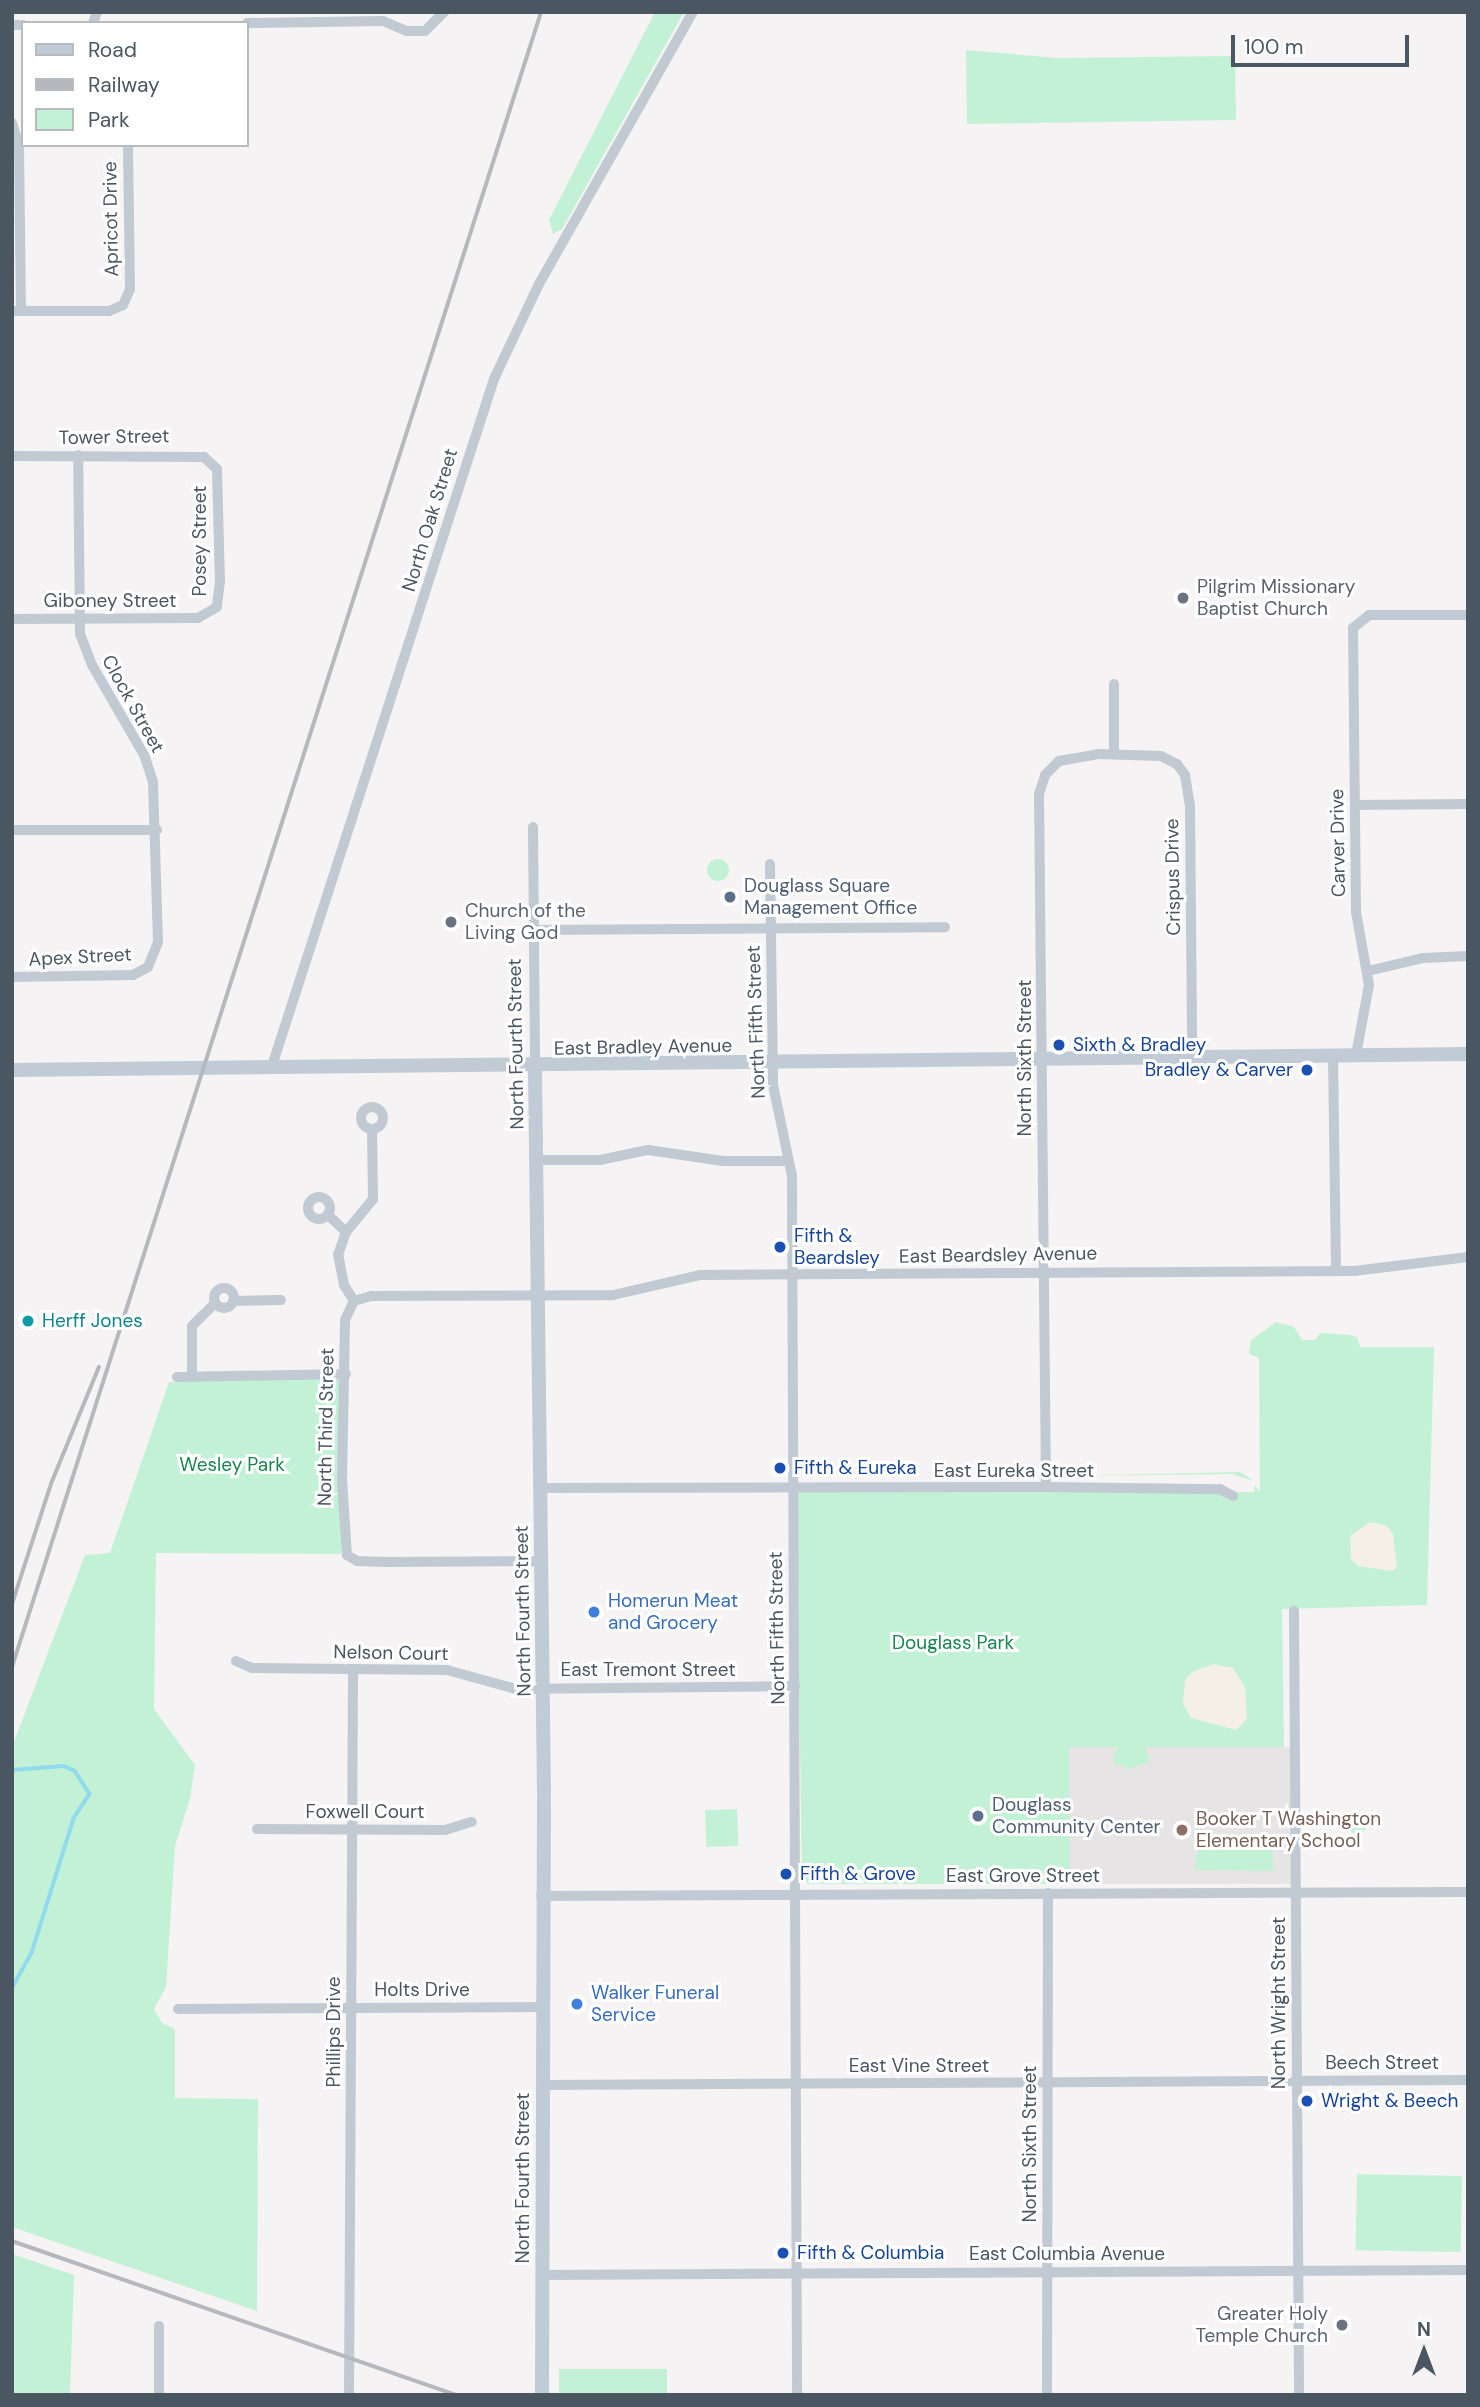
<!DOCTYPE html>
<html>
<head>
<meta charset="utf-8">
<style>
  body { margin:0 }
  #map { position:relative; width:1480px; height:2407px; overflow:hidden; background:#f5f3f3; font-family:"DM Sans",sans-serif }
  div>[style] { position:absolute }
  [style*='--x'] { left:calc(var(--x)*1px); top:calc(var(--y)*1px); width:calc(var(--w)*1px); rotate:calc(var(--a)*1deg) }
  .education>* { inset:0; background:#e6e4e5; transform-origin:0 0 }
  .green>* { inset:0; background:#c3f1d5; transform-origin:0 0 }
  .round { border-radius:50% }
  .sand>* { inset:0; background:#f5f0e5 }
  .stream>* { height:3.5px; margin:-1.75px; padding:0 1.75px; transform-origin:1.75px; border-radius:1.75px; background:#90daee }
  .street>* { height:10px; margin:-5px; padding:0 5px; transform-origin:5px; border-radius:5px; background:#c1cad2 }
  .street>.ring { margin:-5px; padding:0; box-sizing:content-box; background:none; border:10px solid #c1cad2; border-radius:50% }
  .secondary>* { height:14px; margin:-7px; padding:0 7px; transform-origin:7px; border-radius:7px; background:#c1cbd6 }
  .rail>* { height:3.5px; margin:-1.75px; padding:0 1.75px; transform-origin:1.75px; border-radius:1.75px; background:#b5b8bd }
  .dots>* { width:19px; height:19px; translate:-50% -50%; box-sizing:border-box; border:4px solid #fff; border-radius:50% }
  span { translate:-50% -50%; white-space:nowrap; text-align:center; line-height:1.15; -webkit-text-stroke:6px #fff; paint-order:stroke }
  .street-label { font-size:19px; color:#4a5661 }
  .worship-label { font-size:19px; color:#5b616d }
  .left { translate:0 -50%; text-align:left }
  .right { translate:-100% -50%; text-align:right }
  .service-label { font-size:19px; color:#4e5e75 }
  .transit-label { font-size:19px; color:#164399 }
  .culture-label { font-size:19px; color:#0d838f }
  .park-label { font-size:19px; color:#17864f }
  .shop-label { font-size:19px; color:#366cbe }
  .education-label { font-size:19px; color:#785e54 }
  .frame { position:absolute; inset:0; border:14px solid #4a5661; pointer-events:none }
  .legend { position:absolute; left:21px; top:21px; width:228px; height:126px; box-sizing:border-box; background:#fff; border:2px solid #b7bbc0; margin:0; padding:9px 12px; list-style:none; font-size:21px; color:#4a5661 }
  .legend li { display:flex; align-items:center; gap:14px; height:35px }
  .legend b { width:35px; border:2px solid #b7bbc0 }
  .north { position:absolute; left:1389px; top:2316px; width:70px; height:70px; -webkit-text-stroke:5px #fff; paint-order:stroke; rotate:0deg; font-size:19px; font-weight:700; line-height:28px; text-align:center; color:#4a5661 }
  .north::after { content:''; display:block; margin:auto; width:24px; height:32px; background:#4a5661; clip-path:polygon(50% 0,100% 100%,50% 72%,0 100%) }
  .scale { position:absolute; left:1231px; top:35px; width:178px; height:32px; box-sizing:border-box; border:4px solid #4a5661; border-top:0; padding-left:9px; font-size:21px; line-height:24px; white-space:nowrap; color:#4a5661; -webkit-text-stroke:5px #fff; paint-order:stroke }
</style>
</head>
<body>
<div id="map">
  <div class="education">
    <i style="left:1068px;top:1747px;width:227px;height:137px"></i>
  </div>
  <div class="green">
    <i style="clip-path:polygon(655px 12px,684px 12px,562px 229px,553px 234px,549px 220px)"></i>
    <i style="clip-path:polygon(966px 50px,1057px 58px,1235px 56px,1236px 120px,967px 124px)"></i>
    <i class="round" style="left:707px;top:859px;width:22px;height:22px"></i>
    <i style="clip-path:polygon(1276px 1322px,1294px 1327px,1302px 1340px,1315px 1340px,1320px 1333px,1349px 1335px,1357px 1337px,1360px 1347px,1434px 1347px,1427px 1605px,1282px 1609px,1284px 1747px,1145px 1747px,1150px 1761px,1131px 1769px,1114px 1763px,1114px 1753px,1119px 1747px,1069px 1747px,1070px 1884px,808px 1884px,802px 1875px,796px 1490px,1254px 1492px,1255px 1485px,1260px 1492px,1259px 1358px,1249px 1354px,1251px 1340px)"></i>
    <i style="clip-path:polygon(345px 1374px,341px 1554px,156px 1553px,154px 1709px,195px 1765px,190px 1799px,175px 1846px,166px 1987px,154px 2009px,162px 2023px,175px 2029px,175px 2098px,258px 2099px,257px 2311px,12px 2227px,12px 1747px,85px 1555px,110px 1553px,169px 1382px)"></i>
    <i style="clip-path:polygon(1240px 1472px,1254px 1481px,1232px 1474px,1061px 1476px)"></i>
    <i style="left:737px;top:1809px;width:37px;height:32px;rotate:88deg"></i>
    <i class="round" style="left:1347px;top:1814px;width:20px;height:20px"></i>
    <i style="clip-path:polygon(1247px 1839px,1260px 1839px,1260px 1846px,1273px 1851px,1273px 1871px,1194px 1870px,1199px 1846px,1246px 1846px)"></i>
    <i style="left:1462px;top:2176px;width:76px;height:105px;rotate:91deg"></i>
    <i style="clip-path:polygon(12px 2254px,74px 2275px,70px 2395px,12px 2395px)"></i>
    <i style="left:667px;top:2369px;width:26px;height:108px;rotate:90deg"></i>
  </div>
  <div class="sand">
    <i style="clip-path:polygon(1370px 1522px,1387px 1526px,1393px 1534px,1397px 1567px,1392px 1571px,1358px 1566px,1351px 1559px,1350px 1536px)"></i>
    <i style="clip-path:polygon(1213px 1664px,1233px 1668px,1245px 1687px,1247px 1719px,1236px 1730px,1191px 1718px,1183px 1704px,1185px 1680px,1192px 1672px)"></i>
  </div>
  <div class="stream">
    <i style="--x:12;--y:1770;--w:52;--a:-4.4"></i>
    <i style="--x:64;--y:1766;--w:12;--a:24"></i>
    <i style="--x:75;--y:1771;--w:27;--a:57"></i>
    <i style="--x:90;--y:1794;--w:30;--a:123"></i>
    <i style="--x:74;--y:1819;--w:140;--a:107.4"></i>
    <i style="--x:32;--y:1953;--w:41;--a:119.1"></i>
  </div>
  <div class="street">
    <i style="--x:383;--y:21;--w:26;--a:23"></i>
    <i style="--x:407;--y:31;--w:18;--a:0"></i>
    <i style="--x:425;--y:31;--w:27;--a:-45"></i>
    <i style="--x:93;--y:23;--w:12;--a:-70"></i>
    <i style="--x:247;--y:23;--w:136;--a:-0.8"></i>
    <i style="--x:12;--y:25;--w:11;--a:0"></i>
    <i style="--x:12;--y:123;--w:24;--a:73"></i>
    <i style="--x:19;--y:146;--w:165;--a:89.3"></i>
    <i style="--x:12;--y:311;--w:97;--a:0"></i>
    <i style="--x:109;--y:311;--w:15;--a:-23"></i>
    <i style="--x:123;--y:305;--w:17;--a:-66"></i>
    <i style="--x:130;--y:289;--w:144;--a:-90.8"></i>
    <i style="--x:12;--y:456;--w:192;--a:0.3"></i>
    <i style="--x:204;--y:457;--w:18;--a:43"></i>
    <i style="--x:217;--y:469;--w:112;--a:88.5"></i>
    <i style="--x:220;--y:581;--w:26;--a:97"></i>
    <i style="--x:217;--y:607;--w:22;--a:150"></i>
    <i style="--x:198;--y:618;--w:186;--a:179.7"></i>
    <i style="--x:1114;--y:684;--w:70;--a:90"></i>
    <i style="--x:1355;--y:805;--w:113;--a:-0.5"></i>
    <i style="--x:533;--y:827;--w:241;--a:89.5"></i>
    <i style="--x:12;--y:830;--w:145;--a:0"></i>
    <i style="--x:770;--y:864;--w:221;--a:89.2"></i>
    <i style="--x:773;--y:1085;--w:93;--a:78.2"></i>
    <i style="--x:792;--y:1176;--w:1219;--a:89.76"></i>
    <i style="--x:534;--y:930;--w:411;--a:-0.4"></i>
    <i style="--x:1368;--y:971;--w:57;--a:-13.3"></i>
    <i style="--x:1423;--y:958;--w:45;--a:-2.5"></i>
    <i style="--x:12;--y:977;--w:121;--a:-0.9"></i>
    <i style="--x:133;--y:975;--w:17;--a:-28"></i>
    <i style="--x:148;--y:967;--w:27;--a:-68"></i>
    <i style="--x:158;--y:942;--w:160;--a:-91.8"></i>
    <i style="--x:153;--y:782;--w:28;--a:-108"></i>
    <i style="--x:144;--y:755;--w:104;--a:-120"></i>
    <i style="--x:92;--y:665;--w:33;--a:-111"></i>
    <i style="--x:80;--y:634;--w:179;--a:-90.6"></i>
    <i style="--x:1356;--y:1055;--w:71;--a:-79.5"></i>
    <i style="--x:1369;--y:985;--w:74;--a:-100.1"></i>
    <i style="--x:1356;--y:912;--w:284;--a:-90.6"></i>
    <i style="--x:1353;--y:628;--w:21;--a:-39"></i>
    <i style="--x:1369;--y:615;--w:99;--a:0"></i>
    <i style="--x:1333;--y:1056;--w:213;--a:89.2"></i>
    <i style="--x:271;--y:1069;--w:725;--a:-72.09"></i>
    <i style="--x:494;--y:379;--w:105;--a:-64.7"></i>
    <i style="--x:539;--y:284;--w:313;--a:-60.5"></i>
    <i class="ring" style="left:361px;top:1107px;width:12px;height:12px"></i>
    <i style="--x:537;--y:1160;--w:63;--a:0"></i>
    <i style="--x:600;--y:1160;--w:49;--a:-11.8"></i>
    <i style="--x:648;--y:1150;--w:76;--a:8.3"></i>
    <i style="--x:723;--y:1161;--w:65;--a:0"></i>
    <i class="ring" style="left:308px;top:1197px;width:12px;height:12px"></i>
    <i style="--x:328;--y:1215;--w:25;--a:43"></i>
    <i class="ring" style="left:214px;top:1288px;width:10px;height:10px"></i>
    <i style="--x:233;--y:1301;--w:48;--a:-1.2"></i>
    <i style="--x:354;--y:1301;--w:19;--a:-122"></i>
    <i style="--x:344;--y:1285;--w:31;--a:-101"></i>
    <i style="--x:338;--y:1255;--w:24;--a:-71"></i>
    <i style="--x:346;--y:1232;--w:43;--a:-50.7"></i>
    <i style="--x:373;--y:1199;--w:70;--a:-90.8"></i>
    <i style="--x:192;--y:1375;--w:49;--a:-90"></i>
    <i style="--x:192;--y:1326;--w:33;--a:-45"></i>
    <i style="--x:177;--y:1377;--w:169;--a:-1"></i>
    <i style="--x:1046;--y:1487;--w:693;--a:-90.58"></i>
    <i style="--x:1039;--y:794;--w:20;--a:-72"></i>
    <i style="--x:1045;--y:775;--w:20;--a:-45"></i>
    <i style="--x:1059;--y:761;--w:40;--a:-10"></i>
    <i style="--x:1098;--y:754;--w:63;--a:1.8"></i>
    <i style="--x:1161;--y:756;--w:18;--a:27"></i>
    <i style="--x:1177;--y:764;--w:14;--a:54"></i>
    <i style="--x:1185;--y:775;--w:30;--a:81"></i>
    <i style="--x:1190;--y:805;--w:252;--a:89.5"></i>
    <i style="--x:541;--y:1488;--w:505;--a:-0.11"></i>
    <i style="--x:1046;--y:1487;--w:174;--a:0.7"></i>
    <i style="--x:1220;--y:1489;--w:15;--a:28"></i>
    <i style="--x:541;--y:1561;--w:156;--a:179.6"></i>
    <i style="--x:385;--y:1562;--w:28;--a:-178"></i>
    <i style="--x:357;--y:1561;--w:12;--a:-149"></i>
    <i style="--x:347;--y:1555;--w:75;--a:-93.8"></i>
    <i style="--x:342;--y:1480;--w:160;--a:-88.9"></i>
    <i style="--x:345;--y:1320;--w:21;--a:-65"></i>
    <i style="--x:354;--y:1301;--w:18;--a:-16"></i>
    <i style="--x:371;--y:1296;--w:242;--a:-0.2"></i>
    <i style="--x:613;--y:1295;--w:89;--a:-12.9"></i>
    <i style="--x:700;--y:1275;--w:654;--a:-0.35"></i>
    <i style="--x:1354;--y:1271;--w:115;--a:-7"></i>
    <i style="--x:1294;--y:1611;--w:784;--a:89.63"></i>
    <i style="--x:236;--y:1661;--w:17;--a:24"></i>
    <i style="--x:252;--y:1668;--w:195;--a:0.6"></i>
    <i style="--x:447;--y:1670;--w:72;--a:15.4"></i>
    <i style="--x:516;--y:1689;--w:279;--a:-0.6"></i>
    <i style="--x:257;--y:1829;--w:188;--a:0.3"></i>
    <i style="--x:445;--y:1830;--w:28;--a:-17"></i>
    <i style="--x:541;--y:1896;--w:927;--a:-0.25"></i>
    <i style="--x:178;--y:2009;--w:363;--a:-0.3"></i>
    <i style="--x:542;--y:2085;--w:926;--a:-0.31"></i>
    <i style="--x:542;--y:2275;--w:926;--a:-0.31"></i>
    <i style="--x:159;--y:2395;--w:69;--a:-90"></i>
    <i style="--x:349;--y:2395;--w:726;--a:-89.68"></i>
    <i style="--x:1047;--y:2395;--w:502;--a:-89.89"></i>
  </div>
  <div class="secondary">
    <i style="--x:535;--y:1068;--w:728;--a:89.29"></i>
    <i style="--x:544;--y:1796;--w:599;--a:90.19"></i>
    <i style="--x:12;--y:1070;--w:1456;--a:-0.63"></i>
  </div>
  <div class="rail">
    <i style="--x:12;--y:1604;--w:126;--a:-72"></i>
    <i style="--x:51;--y:1484;--w:126;--a:-67.7"></i>
    <i style="--x:12;--y:1667;--w:1737;--a:-72.27"></i>
    <i style="--x:12;--y:2241;--w:471;--a:19.1"></i>
  </div>
  <div class="dots">
    <i style="left:1183px;top:598px;background:#6b7280"></i>
    <i style="left:730px;top:897px;background:#5c6f8a"></i>
    <i style="left:451px;top:922px;background:#6b7280"></i>
    <i style="left:1059px;top:1045px;background:#1a4fb4"></i>
    <i style="left:1307px;top:1070px;background:#1a4fb4"></i>
    <i style="left:780px;top:1247px;background:#1a4fb4"></i>
    <i style="left:28px;top:1321px;background:#0f9aa8"></i>
    <i style="left:780px;top:1468px;background:#1a4fb4"></i>
    <i style="left:594px;top:1612px;background:#3f7fe0"></i>
    <i style="left:978px;top:1816px;background:#5c6f8a"></i>
    <i style="left:1182px;top:1830px;background:#8d6e63"></i>
    <i style="left:786px;top:1874px;background:#1a4fb4"></i>
    <i style="left:577px;top:2004px;background:#3f7fe0"></i>
    <i style="left:1307px;top:2101px;background:#1a4fb4"></i>
    <i style="left:783px;top:2253px;background:#1a4fb4"></i>
    <i style="left:1342px;top:2325px;background:#6b7280"></i>
  </div>
  <div class="street-label">
    <span style="left:111px;top:219px;rotate:-91deg">Apricot Drive</span>
    <span style="left:114px;top:437px;rotate:-1deg">Tower Street</span>
    <span style="left:430px;top:520px;rotate:-73deg">North Oak Street</span>
    <span style="left:200px;top:541px;rotate:-90deg">Posey Street</span>
    <span style="left:110px;top:601px">Giboney Street</span>
    <span style="left:133px;top:704px;rotate:61deg">Clock Street</span>
    <span style="left:1338px;top:843px;rotate:-91deg">Carver Drive</span>
    <span style="left:1173px;top:877px;rotate:-91deg">Crispus Drive</span>
    <span style="left:80px;top:957px;rotate:-3deg">Apex Street</span>
    <span style="left:756px;top:1022px;rotate:-92deg">North Fifth Street</span>
    <span style="left:516px;top:1044px;rotate:-91deg">North Fourth Street</span>
    <span style="left:643px;top:1047px;rotate:-1deg">East Bradley Avenue</span>
    <span style="left:1025px;top:1058px;rotate:-90deg">North Sixth Street</span>
    <span style="left:998px;top:1255px;rotate:-1deg">East Beardsley Avenue</span>
    <span style="left:326px;top:1427px;rotate:-89deg">North Third Street</span>
    <span style="left:1014px;top:1471px">East Eureka Street</span>
    <span style="left:523px;top:1611px;rotate:-91deg">North Fourth Street</span>
    <span style="left:777px;top:1628px;rotate:-91deg">North Fifth Street</span>
    <span style="left:391px;top:1653px;rotate:1deg">Nelson Court</span>
    <span style="left:648px;top:1670px">East Tremont Street</span>
    <span style="left:365px;top:1812px">Foxwell Court</span>
    <span style="left:1023px;top:1876px">East Grove Street</span>
    <span style="left:422px;top:1990px">Holts Drive</span>
    <span style="left:1279px;top:2003px;rotate:-90deg">North Wright Street</span>
    <span style="left:334px;top:2032px;rotate:-90deg">Phillips Drive</span>
    <span style="left:1382px;top:2063px">Beech Street</span>
    <span style="left:919px;top:2066px">East Vine Street</span>
    <span style="left:1030px;top:2144px;rotate:-90deg">North Sixth Street</span>
    <span style="left:523px;top:2178px;rotate:-90deg">North Fourth Street</span>
    <span style="left:1067px;top:2254px">East Columbia Avenue</span>
  </div>
  <div class="worship-label">
    <span class="left" style="left:1197px;top:598px">Pilgrim Missionary<br>Baptist Church</span>
    <span class="left" style="left:465px;top:922px">Church of the<br>Living God</span>
    <span class="right" style="left:1328px;top:2325px">Greater Holy<br>Temple Church</span>
  </div>
  <div class="service-label">
    <span class="left" style="left:744px;top:897px">Douglass Square<br>Management Office</span>
    <span class="left" style="left:992px;top:1816px">Douglass<br>Community Center</span>
  </div>
  <div class="transit-label">
    <span class="left" style="left:1073px;top:1045px">Sixth &amp; Bradley</span>
    <span class="right" style="left:1293px;top:1070px">Bradley &amp; Carver</span>
    <span class="left" style="left:794px;top:1247px">Fifth &amp;<br>Beardsley</span>
    <span class="left" style="left:794px;top:1468px">Fifth &amp; Eureka</span>
    <span class="left" style="left:800px;top:1874px">Fifth &amp; Grove</span>
    <span class="left" style="left:1321px;top:2101px">Wright &amp; Beech</span>
    <span class="left" style="left:797px;top:2253px">Fifth &amp; Columbia</span>
  </div>
  <div class="culture-label">
    <span class="left" style="left:42px;top:1321px">Herff Jones</span>
  </div>
  <div class="park-label">
    <span style="left:232px;top:1465px">Wesley Park</span>
    <span style="left:953px;top:1643px">Douglass Park</span>
  </div>
  <div class="shop-label">
    <span class="left" style="left:608px;top:1612px">Homerun Meat<br>and Grocery</span>
    <span class="left" style="left:591px;top:2004px">Walker Funeral<br>Service</span>
  </div>
  <div class="education-label">
    <span class="left" style="left:1196px;top:1830px">Booker T Washington<br>Elementary School</span>
  </div>
  <div class="frame"></div>
  <ul class="legend">
  <li><b style="height:9px;background:#c1cbd6"></b>Road</li>
  <li><b style="height:9px;background:#b5b8bd"></b>Railway</li>
  <li><b style="height:19px;background:#c3f1d5"></b>Park</li>
  </ul>
  <div class="north">N</div>
  <div class="scale">100 m</div>
</div>
</body>
</html>
